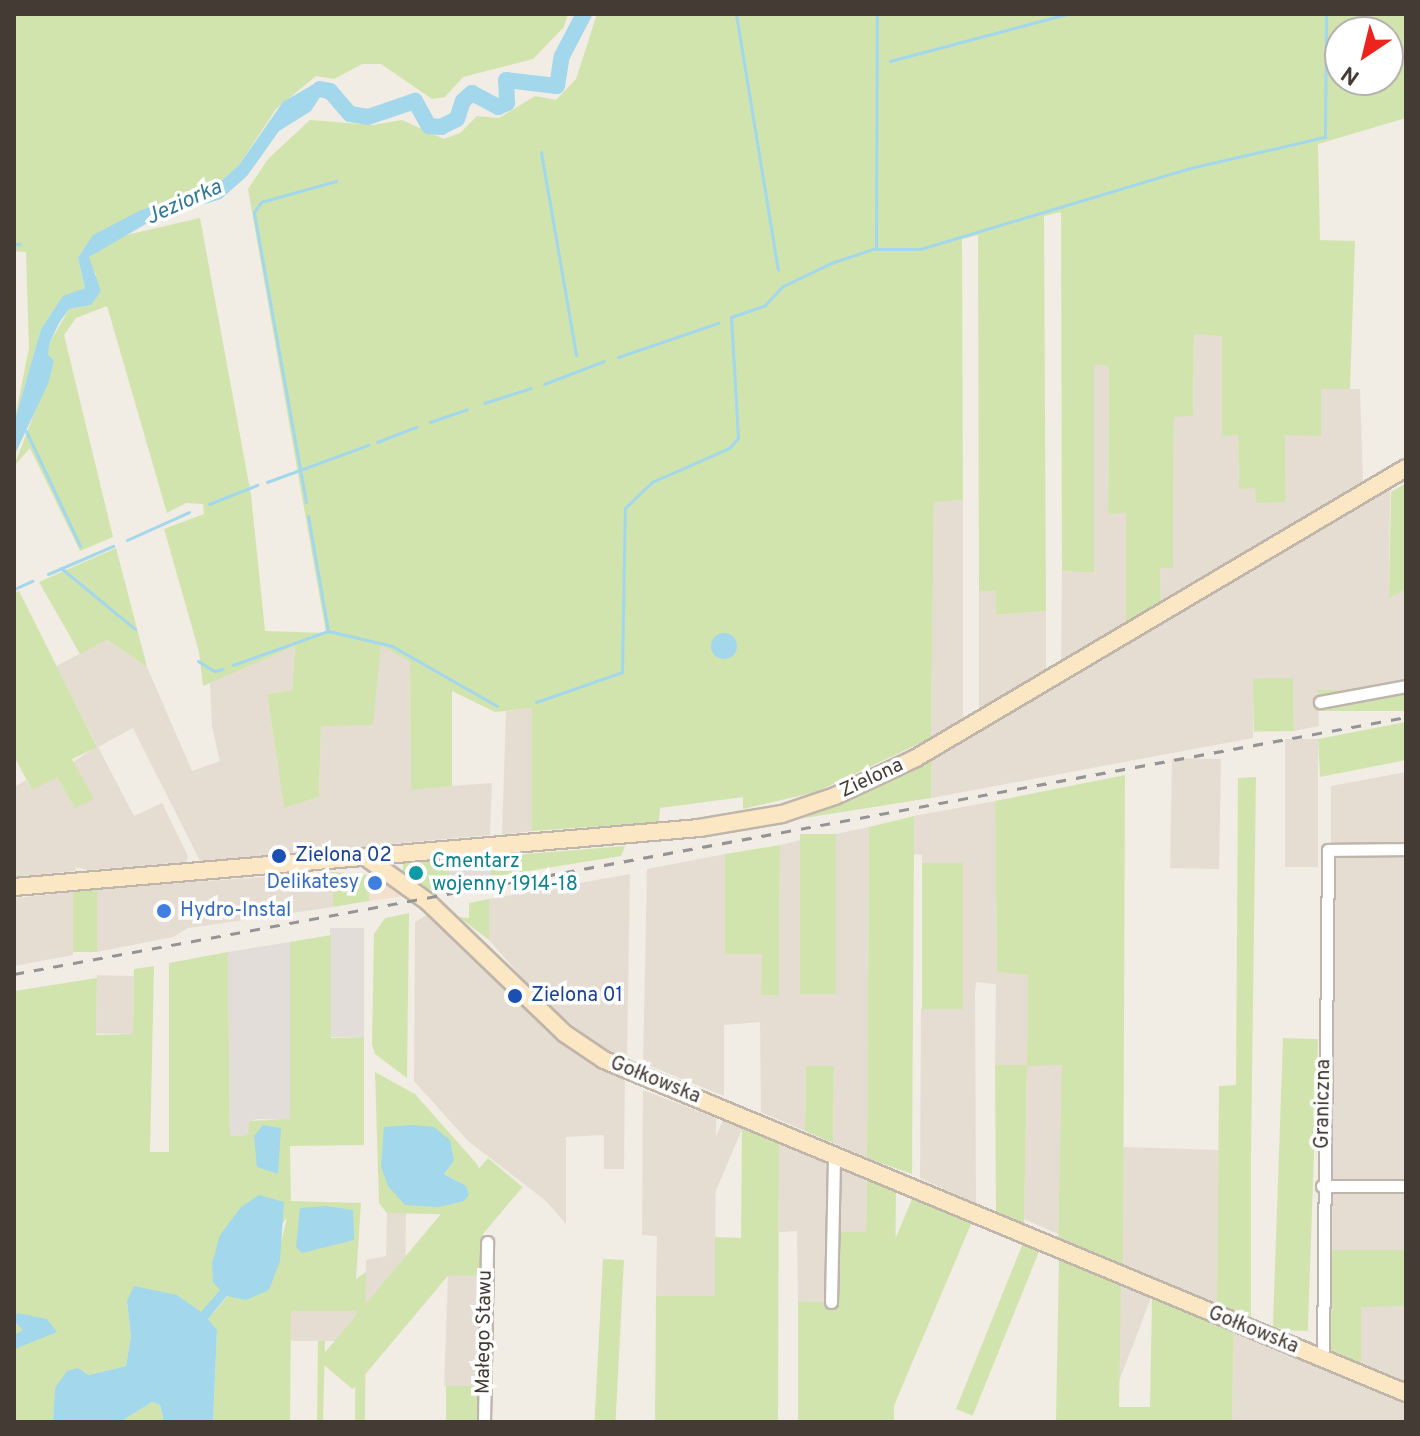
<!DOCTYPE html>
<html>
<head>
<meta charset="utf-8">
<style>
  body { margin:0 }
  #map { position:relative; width:1420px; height:1436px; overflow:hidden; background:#f1ece4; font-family:Overpass,sans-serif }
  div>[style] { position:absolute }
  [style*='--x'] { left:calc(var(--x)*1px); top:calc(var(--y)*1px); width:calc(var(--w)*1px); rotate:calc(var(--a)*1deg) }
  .residential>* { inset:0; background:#e5ddd2; transform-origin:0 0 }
  .commercial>* { inset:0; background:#f3e0cf }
  .industrial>* { inset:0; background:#e3ddd9; transform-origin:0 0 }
  .green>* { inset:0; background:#d2e4ae; transform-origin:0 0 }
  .water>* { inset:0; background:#a2d7ec }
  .round { border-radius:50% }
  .stream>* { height:3px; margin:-1.5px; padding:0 1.5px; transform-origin:1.5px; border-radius:1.5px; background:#a2d7ec }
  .river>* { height:16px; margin:-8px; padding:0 8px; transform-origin:8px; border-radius:8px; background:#a2d7ec }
  .roads { filter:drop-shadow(2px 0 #bfb5aa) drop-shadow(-2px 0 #bfb5aa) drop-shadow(0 2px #bfb5aa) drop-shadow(0 -2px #bfb5aa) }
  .street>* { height:11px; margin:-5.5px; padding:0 5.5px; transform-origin:5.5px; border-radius:5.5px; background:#fff }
  .secondary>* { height:16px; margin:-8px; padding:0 8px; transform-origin:8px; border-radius:8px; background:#fce7c4 }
  .rail>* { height:3px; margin-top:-1.5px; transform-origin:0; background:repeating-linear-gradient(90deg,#949494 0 10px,transparent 0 20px) }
  .dots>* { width:22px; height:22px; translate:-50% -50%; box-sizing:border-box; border:4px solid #fff; border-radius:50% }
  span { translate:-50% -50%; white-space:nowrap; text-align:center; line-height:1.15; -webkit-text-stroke:7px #fff; paint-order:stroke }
  .street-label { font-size:20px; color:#433b34 }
  .transit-label { font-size:20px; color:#164399 }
  .left { translate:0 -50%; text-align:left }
  .culture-label { font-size:20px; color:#0d838f }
  .shop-label { font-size:20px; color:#366cbe }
  .right { translate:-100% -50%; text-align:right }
  .water-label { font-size:22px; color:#30799a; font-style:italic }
  .frame { position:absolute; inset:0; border:16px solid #433b34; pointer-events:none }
  .north { position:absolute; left:1324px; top:16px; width:80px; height:80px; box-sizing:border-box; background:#fff; border:2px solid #b4b1ae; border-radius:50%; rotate:215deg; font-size:22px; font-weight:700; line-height:32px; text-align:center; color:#433b34 }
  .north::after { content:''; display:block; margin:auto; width:28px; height:36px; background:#ef231d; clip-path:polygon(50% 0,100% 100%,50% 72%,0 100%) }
</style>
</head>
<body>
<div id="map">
  <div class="residential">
    <i style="clip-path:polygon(1194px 334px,1222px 335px,1222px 435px,1238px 435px,1239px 488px,1255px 488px,1286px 502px,1285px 435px,1321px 389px,1360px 389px,1363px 482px,1161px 603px,1160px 567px,1173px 567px,1174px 416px,1193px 416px)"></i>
    <i style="clip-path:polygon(1094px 365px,1109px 366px,1108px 513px,1126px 513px,1126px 625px,1061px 662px,1062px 571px,1094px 573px)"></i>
    <i style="clip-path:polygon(1390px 488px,1389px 597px,1406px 589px,1406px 680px,1318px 696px,1319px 726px,1294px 731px,1293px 679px,1254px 679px,1253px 738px,931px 798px,932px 758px)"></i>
    <i style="clip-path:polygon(963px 500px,963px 721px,931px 738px,934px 501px)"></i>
    <i style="clip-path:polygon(996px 590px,997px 615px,1046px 611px,1046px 671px,979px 711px,979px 591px)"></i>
    <i style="clip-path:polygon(107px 640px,147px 667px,192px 771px,220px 761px,212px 727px,210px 682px,295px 646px,292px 690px,267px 694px,284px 808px,319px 797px,321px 726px,381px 644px,410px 662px,411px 789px,492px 783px,490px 835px,200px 861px,133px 728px,98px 747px,134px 816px,162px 803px,188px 856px,186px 862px,88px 870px,76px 867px,75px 871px,14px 877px,14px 787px,26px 780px,32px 790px,97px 746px,56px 666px)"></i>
    <i style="clip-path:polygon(532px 708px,532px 831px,502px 835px,506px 711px)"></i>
    <i style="left:1318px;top:739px;width:128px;height:33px;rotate:90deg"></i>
    <i style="left:1221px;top:759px;width:110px;height:49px;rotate:91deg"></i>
    <i style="clip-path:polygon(1406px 772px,1406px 843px,1331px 843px,1331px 786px)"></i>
    <i style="clip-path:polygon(995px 801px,997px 972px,1028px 974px,1027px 1065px,1063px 1065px,1058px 1234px,1024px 1219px,1027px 1066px,995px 1065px,996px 984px,976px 982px,975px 992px,976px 1204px,920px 1178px,921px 1009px,962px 1009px,963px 864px,922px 863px,922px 855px,914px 854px,914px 816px)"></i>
    <i style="clip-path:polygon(869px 827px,867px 1158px,833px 1143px,834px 1066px,806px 1066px,805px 1131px,761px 1112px,760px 1022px,724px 1025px,724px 1096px,643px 1063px,647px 869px,725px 854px,726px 954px,762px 954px,761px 995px,779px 996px,780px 845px,801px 840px,801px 991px,834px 994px,836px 834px)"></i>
    <i style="left:1331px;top:855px;width:75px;height:324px"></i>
    <i style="clip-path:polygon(333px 872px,333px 907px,188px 928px,173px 937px,97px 952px,97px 889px)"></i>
    <i style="clip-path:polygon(630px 874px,627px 1057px,604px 1049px,543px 1002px,489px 940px,489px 899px)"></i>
    <i style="clip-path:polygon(73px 892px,73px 955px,14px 966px,14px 898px)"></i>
    <i style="clip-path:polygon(428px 914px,550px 1033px,600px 1069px,625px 1078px,624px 1169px,604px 1169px,604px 1135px,566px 1137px,566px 1224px,546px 1201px,468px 1141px,414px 1081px,415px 922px)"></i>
    <i style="left:134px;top:976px;width:58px;height:37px;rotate:91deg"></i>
    <i style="clip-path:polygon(643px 1090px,716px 1118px,715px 1297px,656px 1296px,657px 1236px,642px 1235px)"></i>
    <i style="left:723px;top:1120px;width:21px;height:117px;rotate:23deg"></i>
    <i style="clip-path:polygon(779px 1140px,824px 1159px,829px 1167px,827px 1303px,798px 1301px,797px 1231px,779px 1232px)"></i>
    <i style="clip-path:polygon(1123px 1147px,1219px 1150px,1217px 1305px,1123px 1265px)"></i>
    <i style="clip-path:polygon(843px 1169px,867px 1178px,866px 1232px,838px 1232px,839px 1172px)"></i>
    <i style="left:1329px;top:1192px;width:77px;height:58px"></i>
    <i style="clip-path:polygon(387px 1213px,406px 1213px,405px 1318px,365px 1316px,366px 1260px,386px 1256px)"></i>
    <i style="left:448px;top:1275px;width:34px;height:111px;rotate:2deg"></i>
    <i style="left:1121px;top:1284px;width:33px;height:124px;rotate:21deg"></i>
    <i style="clip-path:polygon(1361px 1306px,1406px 1306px,1406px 1384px,1361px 1366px)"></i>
    <i style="left:291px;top:1311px;width:65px;height:30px"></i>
    <i style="clip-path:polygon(1234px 1329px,1406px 1402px,1406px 1422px,1232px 1422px)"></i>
  </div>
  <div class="commercial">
    <i style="clip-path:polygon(370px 875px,404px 896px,369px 901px)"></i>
  </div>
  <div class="industrial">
    <i style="clip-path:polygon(491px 857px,491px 877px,449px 885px,448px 859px)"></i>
    <i style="left:364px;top:928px;width:109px;height:34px;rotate:90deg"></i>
    <i style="clip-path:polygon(290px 942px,290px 1120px,257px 1119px,249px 1122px,249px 1135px,230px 1136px,228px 952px)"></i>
  </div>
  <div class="green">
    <i style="clip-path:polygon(14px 14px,568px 14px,564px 27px,533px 59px,463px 77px,445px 97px,432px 99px,381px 64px,362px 64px,334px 79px,316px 76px,276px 109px,239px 165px,219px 183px,141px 210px,78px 259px,85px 288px,63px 297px,41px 329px,14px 423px,29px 348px,26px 252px,14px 251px)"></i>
    <i style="clip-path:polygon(evenodd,597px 14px,1406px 14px,1406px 118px,1318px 144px,1320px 240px,1355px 241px,1350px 389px,1321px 389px,1321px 436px,1285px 435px,1286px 502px,1256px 503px,1255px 488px,1239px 489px,1238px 435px,1222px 436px,1222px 336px,1194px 334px,1193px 416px,1174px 417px,1173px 568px,1160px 568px,1161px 603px,1126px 625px,1126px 513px,1108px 514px,1109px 366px,1094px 365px,1094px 573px,1062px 571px,1061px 212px,1044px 216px,1046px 611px,996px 615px,996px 591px,979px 591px,978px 235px,962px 239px,963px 500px,934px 502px,931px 738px,816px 792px,743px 809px,743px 797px,660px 808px,659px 822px,532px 831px,532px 708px,495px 712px,452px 691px,452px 786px,411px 790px,410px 662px,381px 645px,373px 725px,321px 726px,319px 797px,284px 808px,267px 694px,292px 690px,295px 646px,203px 686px,199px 652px,164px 529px,204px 514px,203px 504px,186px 503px,167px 513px,107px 306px,76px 318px,64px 335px,113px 537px,80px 551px,30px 448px,14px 466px,54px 362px,48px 354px,50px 342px,69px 309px,91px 305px,96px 274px,88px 264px,89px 257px,122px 236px,200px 218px,251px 495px,265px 631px,326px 633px,248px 189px,268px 159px,310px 120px,373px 125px,402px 120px,444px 139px,460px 133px,477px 116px,499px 118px,535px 96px,556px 100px,576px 79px,597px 14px,1340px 32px,1388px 32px,1388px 80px,1340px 80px,1340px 32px)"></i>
    <i style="clip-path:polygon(1406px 483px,1406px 589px,1389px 598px,1391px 492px)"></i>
    <i style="clip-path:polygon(116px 548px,147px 667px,107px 640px,80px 654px,39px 582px)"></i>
    <i style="clip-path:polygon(19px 591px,97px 747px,72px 759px,94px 799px,75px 808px,57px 777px,32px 790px,14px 756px,14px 593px)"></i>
    <i style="left:1293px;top:678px;width:53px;height:40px;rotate:89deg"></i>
    <i style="left:1406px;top:690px;width:21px;height:88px;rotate:90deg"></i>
    <i style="clip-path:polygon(1406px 722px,1406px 760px,1320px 777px,1318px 739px)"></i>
    <i style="clip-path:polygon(932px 758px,931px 798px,804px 818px,869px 791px)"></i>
    <i style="clip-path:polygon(1125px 775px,1123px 1265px,1058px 1240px,1062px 1065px,1027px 1066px,1024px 1225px,996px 1212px,995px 1065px,1027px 1065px,1028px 975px,997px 972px,995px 801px)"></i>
    <i style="clip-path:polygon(1256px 777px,1251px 1154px,1251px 1317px,1217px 1305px,1219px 1086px,1236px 1085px,1238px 778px)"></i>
    <i style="clip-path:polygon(914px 816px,914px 854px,912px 1174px,867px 1158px,869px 827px)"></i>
    <i style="left:836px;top:834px;width:160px;height:36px;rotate:90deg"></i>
    <i style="clip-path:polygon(780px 845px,779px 996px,761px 995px,762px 954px,725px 954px,725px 854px)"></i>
    <i style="clip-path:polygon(625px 846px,621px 856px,491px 877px,491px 857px)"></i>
    <i style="clip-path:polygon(449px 861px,449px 885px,425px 891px,403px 875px,403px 862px)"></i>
    <i style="left:922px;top:863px;width:41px;height:146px"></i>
    <i style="clip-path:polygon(333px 872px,370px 875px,369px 901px,333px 907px)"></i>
    <i style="left:97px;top:889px;width:63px;height:24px;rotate:90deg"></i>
    <i style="clip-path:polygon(489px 899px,489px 940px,459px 917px,469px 918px,469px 903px)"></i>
    <i style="clip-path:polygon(409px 913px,407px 1078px,375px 1054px,372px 1044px,374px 934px,385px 918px)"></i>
    <i style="clip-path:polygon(331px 935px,331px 1038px,364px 1037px,364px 1145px,290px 1146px,291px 1201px,361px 1203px,356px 1279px,366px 1272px,365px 1422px,355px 1422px,356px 1311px,291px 1311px,290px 1422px,213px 1422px,217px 1330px,208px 1319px,228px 1296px,269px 1290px,287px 1218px,201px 1313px,177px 1295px,127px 1301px,131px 1336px,126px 1366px,89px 1375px,84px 1371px,55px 1388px,53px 1422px,14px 1422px,14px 991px,97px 978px,96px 1035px,133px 1034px,134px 969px,154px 966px,150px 1152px,169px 1152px,169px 963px,228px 952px,230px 1136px,248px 1135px,249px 1121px,290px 1119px,290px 942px)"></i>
    <i style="left:1283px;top:1038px;width:35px;height:292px;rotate:2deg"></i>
    <i style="clip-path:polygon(806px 1066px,834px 1066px,833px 1143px,805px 1131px)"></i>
    <i style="clip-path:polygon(evenodd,375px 1072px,415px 1094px,477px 1164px,482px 1174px,480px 1215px,387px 1213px,379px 1203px,375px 1072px,434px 1127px,454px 1161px,444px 1174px,459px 1182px,439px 1207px,434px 1127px)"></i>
    <i style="clip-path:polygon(742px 1125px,779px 1140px,778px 1422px,655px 1422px,656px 1296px,715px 1296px,715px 1237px,741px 1238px)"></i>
    <i style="left:488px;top:1158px;width:45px;height:264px;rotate:40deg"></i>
    <i style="clip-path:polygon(867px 1178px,896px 1187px,894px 1422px,798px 1422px,798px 1301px,837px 1303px,838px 1232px,866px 1232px)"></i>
    <i style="left:913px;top:1197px;width:64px;height:225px;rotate:23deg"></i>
    <i style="left:483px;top:1221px;width:55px;height:35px;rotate:91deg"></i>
    <i style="left:1023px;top:1243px;width:18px;height:179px;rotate:22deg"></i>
    <i style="clip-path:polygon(1329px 1250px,1406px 1250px,1406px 1306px,1361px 1307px,1361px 1366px,1328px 1352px)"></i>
    <i style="clip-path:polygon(1059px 1258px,1121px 1284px,1119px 1407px,1150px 1407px,1152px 1296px,1234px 1329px,1232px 1422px,1056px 1422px)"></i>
    <i style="left:603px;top:1259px;width:21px;height:163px;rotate:3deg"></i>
    <i style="clip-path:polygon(318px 1341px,325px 1341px,323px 1422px,317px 1422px)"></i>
    <i style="left:446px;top:1386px;width:34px;height:36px"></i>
    <i style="clip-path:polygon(152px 1402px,160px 1405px,164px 1422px,120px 1422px)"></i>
  </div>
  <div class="water">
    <i style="clip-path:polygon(319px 81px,339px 92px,331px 100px,320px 97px,311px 111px,279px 131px,247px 176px,221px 199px,151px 221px,89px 257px,101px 291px,91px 305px,69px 309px,59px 323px,50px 342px,48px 354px,54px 361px,48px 384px,14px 456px,14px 423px,41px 329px,63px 296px,85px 288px,78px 258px,93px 235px,141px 210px,219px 183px,239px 165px,283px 102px)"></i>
    <i class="round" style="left:711px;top:633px;width:26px;height:26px"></i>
    <i style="clip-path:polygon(263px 1125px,281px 1128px,278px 1174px,257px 1167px,254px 1136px)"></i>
    <i style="clip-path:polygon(412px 1125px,434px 1127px,450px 1140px,454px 1161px,444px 1174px,466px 1186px,469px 1195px,464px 1201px,439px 1207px,405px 1205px,388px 1186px,381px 1167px,384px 1127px)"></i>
    <i style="clip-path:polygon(259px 1195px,284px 1202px,280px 1261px,269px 1290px,246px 1300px,227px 1296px,208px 1319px,217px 1330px,213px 1422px,164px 1422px,160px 1405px,152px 1402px,120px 1422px,53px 1422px,55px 1388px,67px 1371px,78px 1368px,89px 1375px,126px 1366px,131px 1336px,127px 1301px,134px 1286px,177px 1295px,201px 1312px,220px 1290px,213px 1282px,212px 1263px,220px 1235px,241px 1207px)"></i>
    <i style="clip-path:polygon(326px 1206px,353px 1210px,354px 1240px,302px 1253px,296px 1247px,300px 1208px)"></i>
    <i style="clip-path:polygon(17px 1313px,47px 1319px,57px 1332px,15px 1349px,14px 1335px,23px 1330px,15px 1322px)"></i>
  </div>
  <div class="stream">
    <i style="--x:736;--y:14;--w:259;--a:80.7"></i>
    <i style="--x:890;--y:61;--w:183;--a:-14.9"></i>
    <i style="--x:541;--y:152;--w:206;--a:80.2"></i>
    <i style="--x:14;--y:244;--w:6;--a:0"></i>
    <i style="--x:876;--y:249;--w:44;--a:0"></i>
    <i style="--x:920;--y:249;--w:278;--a:-16.7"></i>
    <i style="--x:1186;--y:169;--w:143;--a:-13"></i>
    <i style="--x:1325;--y:137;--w:123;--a:-89.5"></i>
    <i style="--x:618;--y:357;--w:106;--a:-18.8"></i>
    <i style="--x:544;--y:384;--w:64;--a:-21"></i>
    <i style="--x:484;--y:403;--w:49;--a:-17.7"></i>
    <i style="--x:430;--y:422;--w:39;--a:-19"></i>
    <i style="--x:26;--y:431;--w:127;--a:64.8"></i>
    <i style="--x:377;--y:442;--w:42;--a:-21"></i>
    <i style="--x:267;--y:482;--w:108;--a:-20.1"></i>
    <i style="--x:306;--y:502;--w:295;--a:-100.2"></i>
    <i style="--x:254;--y:212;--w:12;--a:-55"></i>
    <i style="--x:261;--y:202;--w:78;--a:-15.6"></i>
    <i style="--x:209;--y:504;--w:52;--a:-21.6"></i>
    <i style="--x:308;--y:516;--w:117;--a:80.1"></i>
    <i style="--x:328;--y:631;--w:66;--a:13.2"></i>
    <i style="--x:392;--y:646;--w:121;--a:29.7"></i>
    <i style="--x:127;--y:540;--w:68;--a:-24.3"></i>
    <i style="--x:61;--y:568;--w:96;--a:39.5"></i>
    <i style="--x:48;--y:574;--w:71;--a:-23.3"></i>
    <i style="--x:14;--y:589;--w:20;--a:-24"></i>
    <i style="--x:198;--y:661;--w:19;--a:32"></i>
    <i style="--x:214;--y:671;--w:9;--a:-13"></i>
    <i style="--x:233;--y:665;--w:101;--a:-19.7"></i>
    <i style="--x:536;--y:702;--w:91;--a:-19.2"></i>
    <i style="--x:622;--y:672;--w:164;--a:-89"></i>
    <i style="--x:625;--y:508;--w:37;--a:-44"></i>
    <i style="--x:652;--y:482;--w:84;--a:-23.8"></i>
    <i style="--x:729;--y:448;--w:13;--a:-48"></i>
    <i style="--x:738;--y:438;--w:121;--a:-93.3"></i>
    <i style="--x:731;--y:317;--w:36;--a:-19"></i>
    <i style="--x:765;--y:305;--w:26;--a:-47"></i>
    <i style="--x:783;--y:286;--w:53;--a:-25.6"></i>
    <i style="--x:831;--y:263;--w:47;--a:-18.4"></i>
    <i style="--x:876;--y:248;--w:234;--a:-89.8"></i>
  </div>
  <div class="river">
    <i style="--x:320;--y:89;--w:10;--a:11"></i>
    <i style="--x:330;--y:91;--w:30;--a:49"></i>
    <i style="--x:350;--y:114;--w:18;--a:9"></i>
    <i style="--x:368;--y:117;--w:50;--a:-18.8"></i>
    <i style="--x:415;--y:101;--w:29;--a:61"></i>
    <i style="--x:429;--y:126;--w:12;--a:5"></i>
    <i style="--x:441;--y:127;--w:18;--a:-27"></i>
    <i style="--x:457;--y:119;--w:19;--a:-72"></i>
    <i style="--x:463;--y:101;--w:12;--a:-42"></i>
    <i style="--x:472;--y:93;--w:30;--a:28"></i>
    <i style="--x:498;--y:107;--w:10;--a:-24"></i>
    <i style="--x:507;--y:103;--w:23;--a:-92"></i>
    <i style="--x:506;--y:80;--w:51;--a:6.7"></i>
    <i style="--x:557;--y:86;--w:30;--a:-81"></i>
    <i style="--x:562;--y:56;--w:47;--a:-62.4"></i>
  </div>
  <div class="roads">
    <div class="street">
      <i style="--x:1320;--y:702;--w:87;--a:-10.5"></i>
      <i style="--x:1322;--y:1186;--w:84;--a:0"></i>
      <i style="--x:831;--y:1302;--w:148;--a:-88.8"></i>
      <i style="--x:1323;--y:1359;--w:509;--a:-89.44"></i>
      <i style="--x:1328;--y:850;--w:78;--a:-0.7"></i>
      <i style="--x:484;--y:1422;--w:180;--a:-89"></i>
    </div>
    <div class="secondary">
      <i style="--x:365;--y:857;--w:77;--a:35.5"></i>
      <i style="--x:428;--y:902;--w:189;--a:43.9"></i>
      <i style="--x:564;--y:1033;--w:48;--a:34"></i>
      <i style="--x:604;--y:1060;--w:868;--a:22.55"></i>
      <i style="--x:14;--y:887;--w:688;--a:-4.92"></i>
      <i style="--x:699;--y:828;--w:84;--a:-9.6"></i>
      <i style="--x:782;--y:814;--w:56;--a:-18.8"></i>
      <i style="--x:835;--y:796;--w:89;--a:-25.1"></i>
      <i style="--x:916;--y:758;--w:569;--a:-30.62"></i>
    </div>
  </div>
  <div class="rail">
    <i style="--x:14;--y:974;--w:1416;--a:-10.46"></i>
  </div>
  <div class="dots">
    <i style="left:279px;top:856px;background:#1a4fb4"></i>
    <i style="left:416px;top:873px;background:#0f9aa8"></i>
    <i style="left:375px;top:883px;background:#3f7fe0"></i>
    <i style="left:164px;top:911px;background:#3f7fe0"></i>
    <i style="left:515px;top:996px;background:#1a4fb4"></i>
  </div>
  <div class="street-label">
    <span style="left:872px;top:779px;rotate:-25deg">Zielona</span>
    <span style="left:655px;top:1081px;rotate:22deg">Gołkowska</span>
    <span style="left:1324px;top:1104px;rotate:-89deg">Graniczna</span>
    <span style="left:1253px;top:1331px;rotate:22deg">Gołkowska</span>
    <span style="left:485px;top:1332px;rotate:-89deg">Małego Stawu</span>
  </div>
  <div class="transit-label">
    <span class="left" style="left:295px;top:856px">Zielona 02</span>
    <span class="left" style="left:531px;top:996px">Zielona 01</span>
  </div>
  <div class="culture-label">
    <span class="left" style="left:432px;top:874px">Cmentarz<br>wojenny 1914-18</span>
  </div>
  <div class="shop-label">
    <span class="right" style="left:359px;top:883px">Delikatesy</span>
    <span class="left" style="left:180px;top:911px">Hydro-Instal</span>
  </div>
  <div class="water-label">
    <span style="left:184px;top:203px;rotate:-24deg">Jeziorka</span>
  </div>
  <div class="frame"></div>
  <div class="north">N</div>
</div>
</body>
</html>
